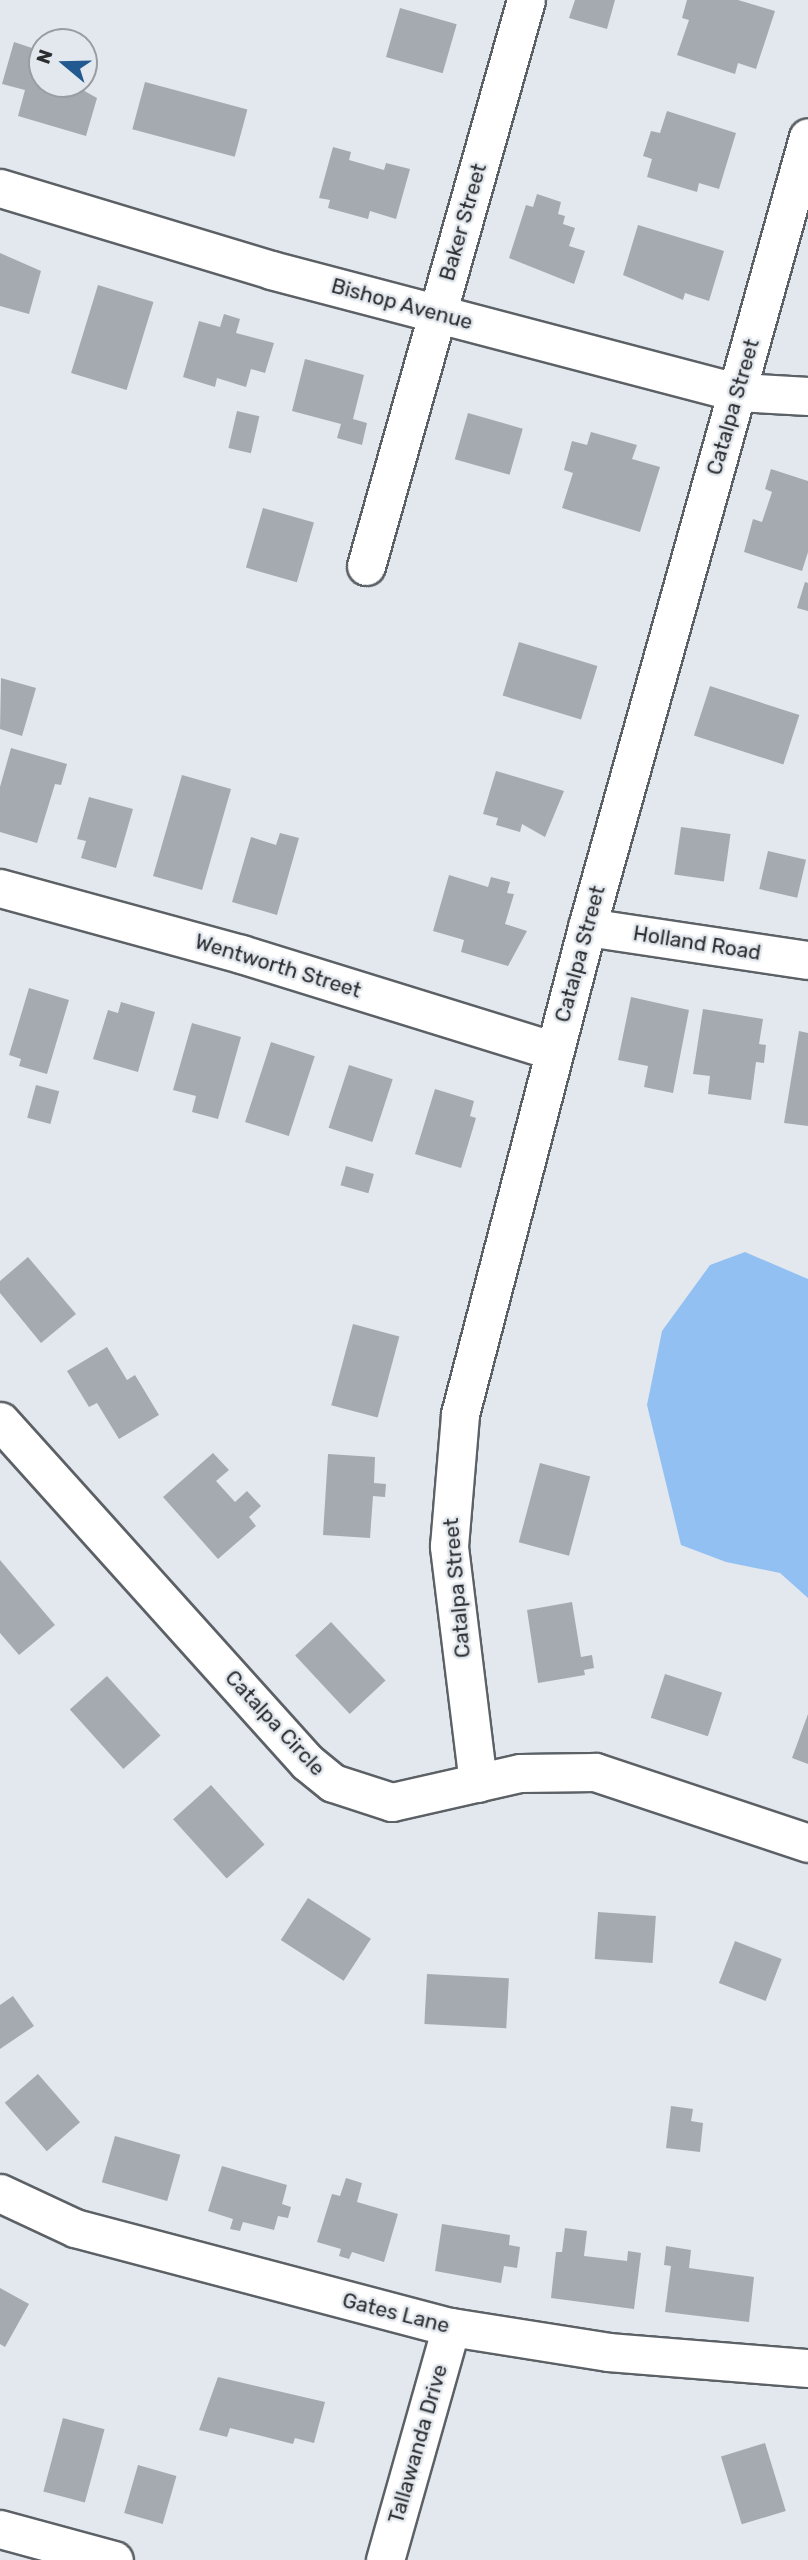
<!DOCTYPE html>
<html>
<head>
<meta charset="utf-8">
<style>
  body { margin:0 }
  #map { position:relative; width:808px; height:2560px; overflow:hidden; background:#e2e8ee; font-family:Rubik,sans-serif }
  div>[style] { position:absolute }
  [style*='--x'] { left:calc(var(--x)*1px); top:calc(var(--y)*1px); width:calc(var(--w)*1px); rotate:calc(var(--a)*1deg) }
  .green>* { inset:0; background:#93c0f2 }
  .building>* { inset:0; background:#a5aab0; transform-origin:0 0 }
  .roads { filter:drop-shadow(2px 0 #5c6166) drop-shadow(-2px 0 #5c6166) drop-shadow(0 2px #5c6166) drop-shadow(0 -2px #5c6166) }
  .minor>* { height:37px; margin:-18.5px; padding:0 18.5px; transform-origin:18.5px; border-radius:18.5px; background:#fff }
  span { translate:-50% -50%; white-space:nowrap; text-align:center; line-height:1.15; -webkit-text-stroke:5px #e2e8ee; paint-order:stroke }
  .street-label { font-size:21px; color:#2b2d2f }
  .north { position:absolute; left:28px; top:28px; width:70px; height:70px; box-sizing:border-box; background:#e2e8ee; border:2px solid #999da2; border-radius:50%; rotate:289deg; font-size:19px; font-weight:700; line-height:28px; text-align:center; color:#2b2d2f }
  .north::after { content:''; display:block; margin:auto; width:24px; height:32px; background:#215990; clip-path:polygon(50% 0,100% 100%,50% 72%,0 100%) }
</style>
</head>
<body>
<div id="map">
  <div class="green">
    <i style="clip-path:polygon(745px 1252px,808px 1279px,808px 1598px,780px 1573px,726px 1562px,681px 1545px,647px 1405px,662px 1331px,710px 1265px)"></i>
  </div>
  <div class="building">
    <i style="clip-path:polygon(575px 0,615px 0,607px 29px,569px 18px)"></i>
    <i style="clip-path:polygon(687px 0,738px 0,775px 11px,756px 69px,738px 63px,735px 74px,677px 55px,689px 20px,682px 18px)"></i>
    <i style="left:400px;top:8px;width:59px;height:51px;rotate:16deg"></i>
    <i style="clip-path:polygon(14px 42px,38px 50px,32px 72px,42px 75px,42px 84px,72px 84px,97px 98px,86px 136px,18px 116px,25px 90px,2px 84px)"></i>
    <i style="left:145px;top:82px;width:106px;height:49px;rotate:15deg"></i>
    <i style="clip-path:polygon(667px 111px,736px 133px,719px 189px,699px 183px,697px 192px,647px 177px,652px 159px,643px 156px,651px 131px,660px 133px)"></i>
    <i style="clip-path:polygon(333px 147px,351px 152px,349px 160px,384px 170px,386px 163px,410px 169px,396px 219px,370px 211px,368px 219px,328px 208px,330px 200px,319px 198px)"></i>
    <i style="clip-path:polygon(537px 194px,561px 202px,558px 214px,565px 216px,563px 224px,575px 228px,569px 246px,585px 251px,574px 284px,509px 258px,526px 205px,533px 207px)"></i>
    <i style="clip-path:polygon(638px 225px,724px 251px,709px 301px,685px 293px,683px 300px,623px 275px)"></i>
    <i style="clip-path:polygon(0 253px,41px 271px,29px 314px,0 306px)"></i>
    <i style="left:98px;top:285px;width:58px;height:92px;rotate:17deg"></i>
    <i style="clip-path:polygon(224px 314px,240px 319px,236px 333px,274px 343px,265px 373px,251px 369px,246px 387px,217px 378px,215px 387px,183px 377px,199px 321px,220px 327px)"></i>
    <i style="clip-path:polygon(305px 359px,364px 375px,353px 419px,367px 423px,362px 445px,337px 438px,341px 424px,292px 411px)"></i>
    <i style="left:237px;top:411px;width:23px;height:38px;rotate:13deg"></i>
    <i style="left:468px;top:413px;width:57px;height:48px;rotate:16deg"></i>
    <i style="clip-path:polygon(591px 432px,637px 445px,632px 459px,660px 467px,640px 532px,562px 508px,573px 473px,564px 470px,572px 441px,587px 445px)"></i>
    <i style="clip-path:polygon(771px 469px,808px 481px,808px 552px,802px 571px,744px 552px,753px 519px,762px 522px,772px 492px,765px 489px)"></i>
    <i style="left:263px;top:508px;width:53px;height:62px;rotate:16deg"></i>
    <i style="clip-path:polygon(805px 582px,808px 583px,808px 611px,797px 608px)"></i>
    <i style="left:519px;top:642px;width:82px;height:56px;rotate:17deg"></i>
    <i style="clip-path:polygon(1px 678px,36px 688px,22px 736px,0 729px)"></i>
    <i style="left:710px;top:686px;width:94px;height:52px;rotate:18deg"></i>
    <i style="clip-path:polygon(11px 748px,67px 764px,61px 785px,55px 784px,37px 843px,0 832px,0 787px)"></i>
    <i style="clip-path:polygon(496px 771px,564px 791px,545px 837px,522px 824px,520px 832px,496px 825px,498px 818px,483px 814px)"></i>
    <i style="left:182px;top:775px;width:51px;height:105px;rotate:16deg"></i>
    <i style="clip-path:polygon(89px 797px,133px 809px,116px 868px,81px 858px,86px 841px,77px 839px)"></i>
    <i style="left:681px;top:827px;width:50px;height:48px;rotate:8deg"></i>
    <i style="clip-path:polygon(280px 833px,299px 838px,277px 915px,232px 902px,251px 837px,276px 845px)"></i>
    <i style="left:768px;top:851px;width:39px;height:39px;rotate:13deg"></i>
    <i style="clip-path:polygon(449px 875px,488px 887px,491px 877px,510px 882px,507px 893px,514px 894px,505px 924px,527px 931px,508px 966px,461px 952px,464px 940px,433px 931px)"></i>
    <i style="clip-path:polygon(29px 988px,69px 1000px,47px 1074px,19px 1066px,21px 1059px,9px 1055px)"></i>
    <i style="clip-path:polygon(631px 997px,689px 1010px,673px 1093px,644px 1087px,648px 1066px,618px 1060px)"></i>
    <i style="clip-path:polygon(121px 1002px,155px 1012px,138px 1072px,93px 1059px,108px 1010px,118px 1013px)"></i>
    <i style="clip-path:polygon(703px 1009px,763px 1019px,759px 1044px,766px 1045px,764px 1063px,756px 1062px,751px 1100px,708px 1094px,710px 1076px,693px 1074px)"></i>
    <i style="clip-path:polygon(192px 1023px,241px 1037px,218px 1119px,192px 1112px,196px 1096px,173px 1090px)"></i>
    <i style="clip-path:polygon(799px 1031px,808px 1033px,808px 1126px,784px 1123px)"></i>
    <i style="left:271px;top:1042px;width:46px;height:84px;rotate:18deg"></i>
    <i style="left:349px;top:1065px;width:46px;height:66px;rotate:18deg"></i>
    <i style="left:36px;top:1085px;width:24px;height:34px;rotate:15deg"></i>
    <i style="clip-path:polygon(435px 1089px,474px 1101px,470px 1116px,476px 1118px,461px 1168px,415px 1154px)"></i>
    <i style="left:346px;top:1166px;width:29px;height:20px;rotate:16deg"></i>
    <i style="clip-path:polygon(28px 1257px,76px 1314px,41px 1343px,0 1293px,0 1281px)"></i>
    <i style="left:353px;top:1324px;width:48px;height:84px;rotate:15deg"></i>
    <i style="clip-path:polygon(107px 1347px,127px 1380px,135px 1375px,159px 1415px,119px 1439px,97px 1403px,89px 1407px,67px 1371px)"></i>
    <i style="clip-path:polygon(213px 1453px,229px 1470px,216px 1481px,235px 1502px,247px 1491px,261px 1506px,249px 1517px,256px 1526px,218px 1559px,163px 1497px)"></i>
    <i style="clip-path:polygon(328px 1454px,375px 1457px,374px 1483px,386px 1484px,385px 1497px,373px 1496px,370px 1538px,323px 1535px)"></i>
    <i style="left:540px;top:1463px;width:52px;height:82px;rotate:15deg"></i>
    <i style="clip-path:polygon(0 1560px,55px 1625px,19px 1655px,0 1633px)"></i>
    <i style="clip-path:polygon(572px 1602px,581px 1657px,592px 1655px,594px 1668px,584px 1670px,585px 1675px,538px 1683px,527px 1610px)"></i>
    <i style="left:331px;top:1622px;width:80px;height:49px;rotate:47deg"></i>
    <i style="left:665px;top:1674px;width:60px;height:46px;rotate:18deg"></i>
    <i style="left:107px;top:1676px;width:80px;height:50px;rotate:48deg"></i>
    <i style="clip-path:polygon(808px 1714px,808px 1764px,792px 1758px)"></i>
    <i style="left:211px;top:1785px;width:80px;height:51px;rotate:48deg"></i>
    <i style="left:308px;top:1898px;width:75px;height:50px;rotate:33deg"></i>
    <i style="left:598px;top:1912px;width:58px;height:47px;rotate:4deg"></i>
    <i style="left:735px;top:1941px;width:50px;height:45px;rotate:21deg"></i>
    <i style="left:427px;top:1974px;width:82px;height:50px;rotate:3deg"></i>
    <i style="clip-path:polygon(13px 1996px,34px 2026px,0 2049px,0 2005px)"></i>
    <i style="left:38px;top:2074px;width:64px;height:44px;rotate:49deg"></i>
    <i style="clip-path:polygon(671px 2106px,693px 2109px,691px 2121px,703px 2123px,700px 2152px,666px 2148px)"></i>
    <i style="left:115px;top:2136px;width:68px;height:48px;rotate:16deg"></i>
    <i style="clip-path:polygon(222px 2166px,287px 2185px,282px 2204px,291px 2207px,288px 2218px,278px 2216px,274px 2230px,243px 2222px,240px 2231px,230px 2229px,233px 2219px,208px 2211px)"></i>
    <i style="clip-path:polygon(346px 2178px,362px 2183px,357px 2202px,398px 2214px,384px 2262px,352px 2252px,349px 2259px,339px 2256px,341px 2249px,317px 2242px,332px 2194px,340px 2196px)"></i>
    <i style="clip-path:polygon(442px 2224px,510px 2235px,509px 2245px,520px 2247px,517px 2268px,504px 2266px,501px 2283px,435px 2271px)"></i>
    <i style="clip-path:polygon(565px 2228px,587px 2231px,584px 2256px,627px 2261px,628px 2251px,641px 2253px,634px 2309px,551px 2298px,556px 2252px,562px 2252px)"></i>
    <i style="clip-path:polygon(666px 2246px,691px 2250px,689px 2268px,754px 2277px,749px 2322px,665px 2312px,671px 2266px,664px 2265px)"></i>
    <i style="clip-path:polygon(0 2288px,29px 2304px,5px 2347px,0 2344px)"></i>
    <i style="clip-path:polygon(218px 2377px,325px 2402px,314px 2443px,295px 2438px,293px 2444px,230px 2428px,227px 2437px,199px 2430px)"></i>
    <i style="left:63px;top:2418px;width:43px;height:76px;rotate:15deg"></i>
    <i style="left:765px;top:2443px;width:71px;height:46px;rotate:73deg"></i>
    <i style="left:138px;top:2465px;width:40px;height:50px;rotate:16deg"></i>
  </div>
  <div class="roads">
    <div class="minor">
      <i style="--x:0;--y:188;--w:283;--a:16.8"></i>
      <i style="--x:271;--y:270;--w:482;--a:14.7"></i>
      <i style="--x:737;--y:392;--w:71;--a:3.2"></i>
      <i style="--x:366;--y:566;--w:588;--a:-74.22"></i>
      <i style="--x:0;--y:888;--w:250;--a:15.3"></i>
      <i style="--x:241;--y:954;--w:328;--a:17.2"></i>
      <i style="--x:587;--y:927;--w:223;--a:8.5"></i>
      <i style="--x:0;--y:1421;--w:459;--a:48"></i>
      <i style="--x:307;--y:1762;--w:33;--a:39"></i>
      <i style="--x:333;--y:1783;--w:62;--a:17.9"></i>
      <i style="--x:392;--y:1802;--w:131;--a:-12.8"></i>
      <i style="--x:520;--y:1773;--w:75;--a:-0.8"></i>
      <i style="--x:595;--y:1772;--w:225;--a:18.4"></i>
      <i style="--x:478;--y:1783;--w:239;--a:-97"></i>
      <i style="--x:449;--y:1546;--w:132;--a:-85.2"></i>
      <i style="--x:460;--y:1414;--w:503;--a:-75.38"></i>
      <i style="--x:587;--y:927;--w:820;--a:-74.37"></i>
      <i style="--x:0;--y:2193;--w:83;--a:25"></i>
      <i style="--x:75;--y:2228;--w:389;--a:14.8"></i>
      <i style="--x:451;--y:2327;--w:159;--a:9"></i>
      <i style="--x:608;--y:2352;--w:201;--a:4.6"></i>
      <i style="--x:0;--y:2529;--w:118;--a:15.2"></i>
      <i style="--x:385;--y:2560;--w:242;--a:-74.2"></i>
    </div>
  </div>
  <div class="street-label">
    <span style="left:463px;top:222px;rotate:-74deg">Baker Street</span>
    <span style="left:402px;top:304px;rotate:15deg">Bishop Avenue</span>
    <span style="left:733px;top:407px;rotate:-74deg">Catalpa Street</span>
    <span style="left:697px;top:943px;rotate:9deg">Holland Road</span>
    <span style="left:580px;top:954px;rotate:-75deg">Catalpa Street</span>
    <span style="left:278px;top:966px;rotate:17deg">Wentworth Street</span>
    <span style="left:457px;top:1588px;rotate:-95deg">Catalpa Street</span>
    <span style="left:275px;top:1723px;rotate:47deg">Catalpa Circle</span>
    <span style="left:396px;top:2313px;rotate:14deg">Gates Lane</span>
    <span style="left:418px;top:2444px;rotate:-74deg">Tallawanda Drive</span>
  </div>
  <div class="north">N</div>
</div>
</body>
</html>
